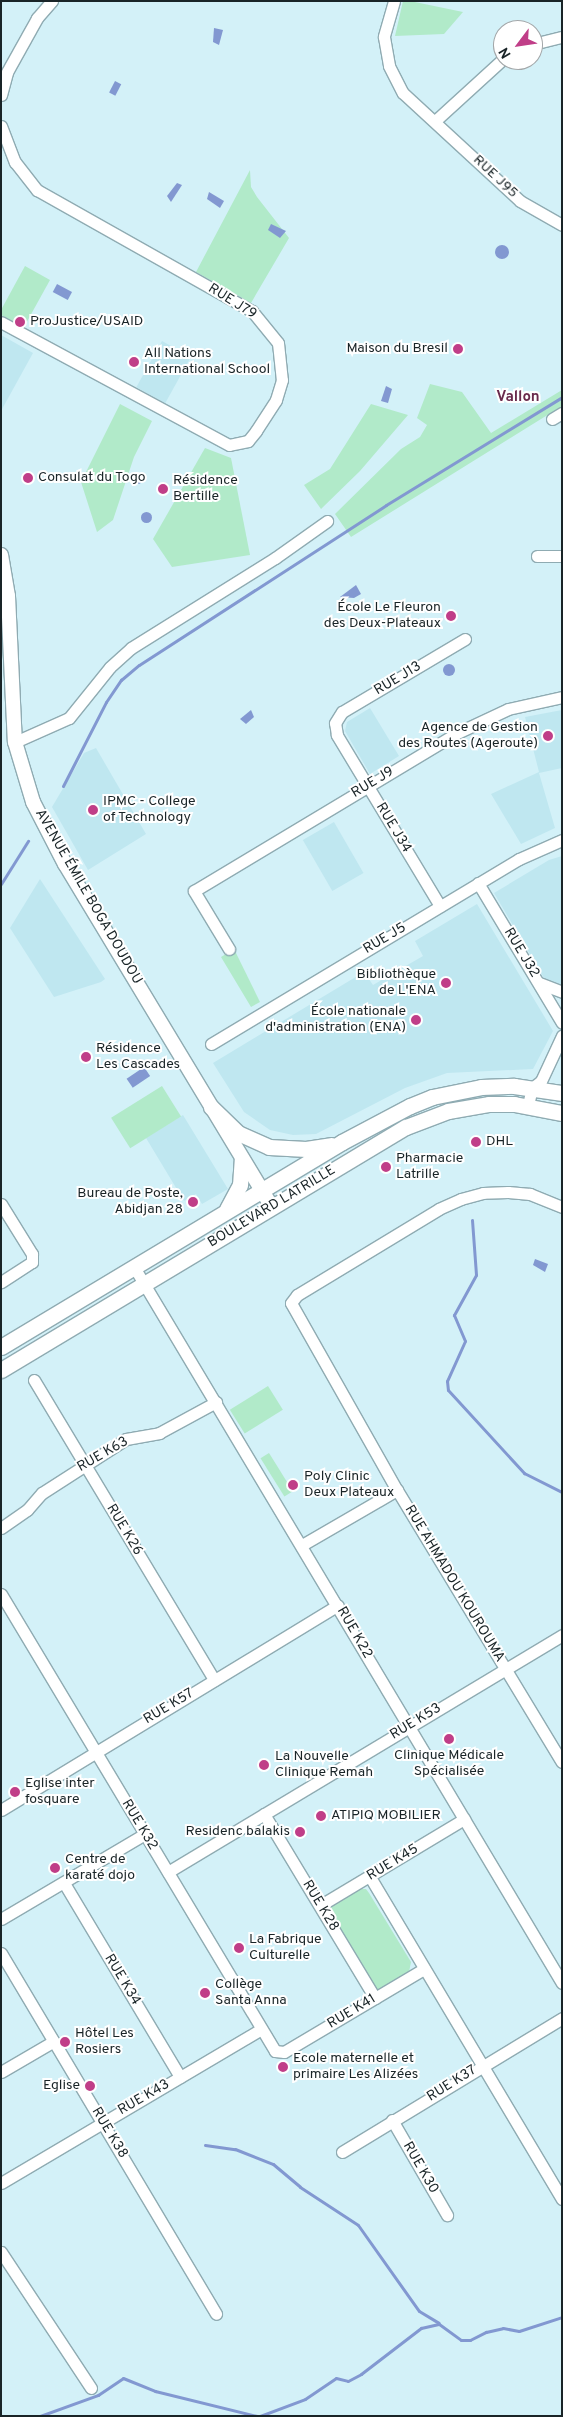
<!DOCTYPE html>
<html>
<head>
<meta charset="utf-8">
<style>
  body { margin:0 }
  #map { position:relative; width:563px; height:2417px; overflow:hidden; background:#d3f1f8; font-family:Overpass,sans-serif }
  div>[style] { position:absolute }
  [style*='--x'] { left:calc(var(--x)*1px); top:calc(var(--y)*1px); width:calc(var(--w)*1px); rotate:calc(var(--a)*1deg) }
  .built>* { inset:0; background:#bfe7f0; transform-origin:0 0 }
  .green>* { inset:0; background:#b1eac9; transform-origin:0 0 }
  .water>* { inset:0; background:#8298d1; transform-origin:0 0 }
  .round { border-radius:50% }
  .stream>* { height:3px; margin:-1.5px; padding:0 1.5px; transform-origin:1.5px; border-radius:1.5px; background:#8298d1 }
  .roads { filter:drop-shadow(1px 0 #8fabb2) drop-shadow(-1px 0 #8fabb2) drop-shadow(0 1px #8fabb2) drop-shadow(0 -1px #8fabb2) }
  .minor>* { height:11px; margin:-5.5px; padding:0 5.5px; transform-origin:5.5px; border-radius:5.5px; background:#fff }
  .tertiary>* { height:14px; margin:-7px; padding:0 7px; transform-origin:7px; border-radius:7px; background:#fff }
  .secondary>* { height:15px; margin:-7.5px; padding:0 7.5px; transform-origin:7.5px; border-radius:7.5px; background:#fff }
  .dots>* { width:14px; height:14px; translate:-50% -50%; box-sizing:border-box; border:2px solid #fff; border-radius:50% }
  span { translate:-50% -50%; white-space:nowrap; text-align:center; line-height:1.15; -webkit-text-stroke:4px #fff; paint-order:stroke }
  .street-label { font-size:14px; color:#192427 }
  .poi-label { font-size:14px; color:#192427 }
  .left { translate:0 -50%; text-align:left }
  .right { translate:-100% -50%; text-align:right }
  .neighbourhood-label { font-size:15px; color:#6a2b4d; font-weight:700 }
  .frame { position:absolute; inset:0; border:2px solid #192427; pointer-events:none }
  .north { position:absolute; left:493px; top:20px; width:50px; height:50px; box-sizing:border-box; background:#fff; border:1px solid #a3a7a9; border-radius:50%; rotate:239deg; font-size:14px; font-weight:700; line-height:20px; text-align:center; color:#192427 }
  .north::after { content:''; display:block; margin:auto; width:18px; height:22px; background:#c03e88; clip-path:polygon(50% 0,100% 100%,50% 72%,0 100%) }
</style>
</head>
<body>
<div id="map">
  <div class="built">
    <i style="clip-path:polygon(1px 335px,33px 353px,1px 411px)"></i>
    <i style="left:162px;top:341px;width:33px;height:53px;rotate:29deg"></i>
    <i style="clip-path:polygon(370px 708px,399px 756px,370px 774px,345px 731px,347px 722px)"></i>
    <i style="clip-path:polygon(562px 710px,562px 768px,539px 773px,555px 828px,521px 844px,491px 794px,539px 772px,525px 717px)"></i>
    <i style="clip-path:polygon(96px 748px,146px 834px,88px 870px,52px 807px,84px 753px)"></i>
    <i style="left:334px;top:822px;width:59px;height:36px;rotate:60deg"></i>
    <i style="clip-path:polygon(562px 856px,562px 985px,544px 978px,494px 893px,549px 860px)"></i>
    <i style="clip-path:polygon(40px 879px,105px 979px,101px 982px,54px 997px,10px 928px)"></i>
    <i style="clip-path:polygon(477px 904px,553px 1031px,533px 1069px,447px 1073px,405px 1088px,316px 1134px,293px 1135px,270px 1130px,244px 1112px,213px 1063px,364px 972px,373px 985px,423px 956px,415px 941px)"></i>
    <i style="clip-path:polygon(183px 1115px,228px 1189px,202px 1204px,196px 1194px,184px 1201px,146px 1138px)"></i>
  </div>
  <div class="green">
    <i style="clip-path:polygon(403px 1px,410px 1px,463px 12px,444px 34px,395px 36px)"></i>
    <i style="clip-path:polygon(250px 170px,251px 187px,257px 197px,289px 238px,251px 303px,196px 272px)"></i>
    <i style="clip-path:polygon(25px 266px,50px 280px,24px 327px,1px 315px,1px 310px)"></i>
    <i style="clip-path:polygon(430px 384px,462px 392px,491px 433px,562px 390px,562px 406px,351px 537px,335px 514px,401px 449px,420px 437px,427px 425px,417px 418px)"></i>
    <i style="clip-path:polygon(120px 404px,152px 421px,134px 457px,113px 520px,97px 532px,81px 482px)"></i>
    <i style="clip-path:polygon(371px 404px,408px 415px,360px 471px,321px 509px,304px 485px,330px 469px)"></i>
    <i style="clip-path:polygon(205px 448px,231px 458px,250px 555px,172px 567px,153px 539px)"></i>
    <i style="clip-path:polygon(234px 949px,260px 1002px,251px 1007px,221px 957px)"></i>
    <i style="left:162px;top:1086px;width:36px;height:60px;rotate:58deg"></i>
    <i style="left:268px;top:1386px;width:28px;height:45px;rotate:58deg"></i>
    <i style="left:269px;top:1453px;width:45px;height:10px;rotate:58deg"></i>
    <i style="clip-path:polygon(356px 1889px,366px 1889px,369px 1893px,411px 1962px,409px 1972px,377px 1992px,325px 1908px)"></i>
  </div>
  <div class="water">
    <i style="clip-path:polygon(214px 28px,223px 30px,219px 45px,213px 42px)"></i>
    <i style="left:115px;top:81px;width:7px;height:13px;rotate:27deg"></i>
    <i style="clip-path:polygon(177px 183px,182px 185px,171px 202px,167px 196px)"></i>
    <i style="clip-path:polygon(209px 192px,224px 201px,220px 208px,207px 199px)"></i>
    <i style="clip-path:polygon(271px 224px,286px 231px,280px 238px,268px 230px)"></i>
    <i class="round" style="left:495px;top:245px;width:14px;height:14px"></i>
    <i style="left:57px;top:284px;width:17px;height:9px;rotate:28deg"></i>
    <i style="clip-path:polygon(386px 386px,392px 389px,388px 403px,381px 401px)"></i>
    <i class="round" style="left:131.5px;top:472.5px;width:11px;height:11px"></i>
    <i class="round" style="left:140.5px;top:511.5px;width:11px;height:11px"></i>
    <i style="clip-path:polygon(356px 585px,361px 594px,354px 598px,340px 597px)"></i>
    <i class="round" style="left:443px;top:664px;width:12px;height:12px"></i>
    <i style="clip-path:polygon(251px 710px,254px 717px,246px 724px,240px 719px)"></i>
    <i style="left:144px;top:1067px;width:11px;height:21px;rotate:56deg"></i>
    <i style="clip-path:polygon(535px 1259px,548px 1264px,545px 1272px,533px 1265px)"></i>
  </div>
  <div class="stream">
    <i style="--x:63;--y:786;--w:94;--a:-62.9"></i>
    <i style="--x:106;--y:702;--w:27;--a:-56"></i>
    <i style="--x:121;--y:680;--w:23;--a:-40"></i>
    <i style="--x:139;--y:665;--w:294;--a:-32.9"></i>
    <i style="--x:386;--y:505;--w:206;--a:-31.5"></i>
    <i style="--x:1;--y:884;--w:51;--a:-57.9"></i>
    <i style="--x:472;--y:1220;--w:55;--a:85.8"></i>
    <i style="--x:476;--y:1275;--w:46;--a:118.8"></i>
    <i style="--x:454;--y:1315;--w:28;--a:67"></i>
    <i style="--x:465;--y:1341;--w:44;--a:114.2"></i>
    <i style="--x:447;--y:1381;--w:9;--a:84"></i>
    <i style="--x:448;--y:1390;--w:113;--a:47.5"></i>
    <i style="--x:524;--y:1473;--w:42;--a:26.6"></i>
    <i style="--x:205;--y:2145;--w:30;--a:8"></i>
    <i style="--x:235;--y:2149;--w:41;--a:21.5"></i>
    <i style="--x:273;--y:2164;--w:35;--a:40"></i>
    <i style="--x:300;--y:2187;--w:69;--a:33.2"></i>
    <i style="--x:358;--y:2225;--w:105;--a:54.7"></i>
    <i style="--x:419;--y:2311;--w:23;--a:31"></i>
    <i style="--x:40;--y:2416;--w:62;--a:-19.9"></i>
    <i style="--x:98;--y:2395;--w:30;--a:-34"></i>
    <i style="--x:123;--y:2378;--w:35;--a:22"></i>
    <i style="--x:155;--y:2391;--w:105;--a:13.8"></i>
    <i style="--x:260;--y:2416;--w:48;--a:-20.7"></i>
    <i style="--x:305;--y:2399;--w:37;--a:-34"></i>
    <i style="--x:336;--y:2378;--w:12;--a:14"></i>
    <i style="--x:348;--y:2381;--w:15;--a:-28"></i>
    <i style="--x:361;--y:2374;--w:76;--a:-37.5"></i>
    <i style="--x:421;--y:2328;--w:18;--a:-13"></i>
    <i style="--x:439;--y:2324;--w:27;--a:36"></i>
    <i style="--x:461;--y:2340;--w:9;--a:0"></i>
    <i style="--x:470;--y:2340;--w:18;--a:-27"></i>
    <i style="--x:486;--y:2332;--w:17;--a:-13"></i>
    <i style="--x:503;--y:2328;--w:16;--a:11"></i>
    <i style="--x:519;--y:2331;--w:45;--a:-18"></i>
  </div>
  <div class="roads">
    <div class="minor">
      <i style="--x:394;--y:1;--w:37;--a:106"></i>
      <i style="--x:384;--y:37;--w:29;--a:80"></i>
      <i style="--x:389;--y:66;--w:30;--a:63"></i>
      <i style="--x:403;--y:93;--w:159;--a:42.7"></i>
      <i style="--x:520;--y:201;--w:48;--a:29.7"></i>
      <i style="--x:533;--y:44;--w:30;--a:-14"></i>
      <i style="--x:1;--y:95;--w:24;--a:-75"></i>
      <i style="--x:7;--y:72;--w:62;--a:-60.9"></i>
      <i style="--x:37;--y:18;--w:23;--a:-49"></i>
      <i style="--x:435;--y:121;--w:92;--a:-42.4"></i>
      <i style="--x:1;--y:126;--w:39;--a:69"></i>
      <i style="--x:15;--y:162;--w:36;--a:52"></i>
      <i style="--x:37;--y:190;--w:247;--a:29.4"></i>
      <i style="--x:252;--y:311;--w:41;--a:50.9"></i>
      <i style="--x:278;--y:343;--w:37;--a:84"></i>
      <i style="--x:282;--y:380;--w:21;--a:107"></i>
      <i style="--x:276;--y:400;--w:37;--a:123"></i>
      <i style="--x:256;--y:431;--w:13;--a:129"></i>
      <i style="--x:248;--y:441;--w:19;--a:168"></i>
      <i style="--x:229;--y:445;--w:259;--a:-151.7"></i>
      <i style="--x:552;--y:419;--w:12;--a:-31"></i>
      <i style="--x:537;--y:556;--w:25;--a:0"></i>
      <i style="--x:15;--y:742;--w:59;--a:-24"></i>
      <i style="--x:69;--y:718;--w:65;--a:-51.2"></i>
      <i style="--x:110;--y:667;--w:28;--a:-42"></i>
      <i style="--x:131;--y:648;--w:170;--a:-32"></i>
      <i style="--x:275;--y:558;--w:64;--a:-35.4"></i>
      <i style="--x:478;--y:883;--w:163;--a:59"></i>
      <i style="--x:440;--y:906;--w:200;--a:-121.1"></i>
      <i style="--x:337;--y:735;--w:12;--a:-99"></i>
      <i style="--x:335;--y:723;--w:13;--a:-58"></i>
      <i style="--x:342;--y:712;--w:143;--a:-30.7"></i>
      <i style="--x:229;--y:949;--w:68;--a:-121.1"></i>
      <i style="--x:194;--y:891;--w:307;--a:-31"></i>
      <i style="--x:457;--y:733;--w:56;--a:-25.2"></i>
      <i style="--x:508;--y:709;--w:55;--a:-12.5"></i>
      <i style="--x:539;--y:983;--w:25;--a:21"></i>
      <i style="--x:211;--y:1044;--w:359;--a:-31"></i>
      <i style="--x:519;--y:859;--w:47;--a:-23.8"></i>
      <i style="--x:528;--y:1105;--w:17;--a:-77"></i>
      <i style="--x:532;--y:1088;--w:11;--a:-38"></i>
      <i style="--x:541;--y:1081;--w:50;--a:-65"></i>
      <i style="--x:1;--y:1204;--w:59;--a:58.2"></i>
      <i style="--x:32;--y:1254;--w:8;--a:90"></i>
      <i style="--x:32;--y:1262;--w:37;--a:147"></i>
      <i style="--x:562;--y:1207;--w:35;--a:-158"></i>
      <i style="--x:530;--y:1194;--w:22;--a:-175"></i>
      <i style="--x:508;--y:1192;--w:25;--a:178"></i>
      <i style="--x:483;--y:1193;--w:23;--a:165"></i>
      <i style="--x:461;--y:1199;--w:24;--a:156"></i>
      <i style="--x:439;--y:1209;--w:166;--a:148.8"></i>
      <i style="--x:297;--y:1295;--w:10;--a:127"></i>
      <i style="--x:291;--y:1303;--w:215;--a:60.5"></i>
      <i style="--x:397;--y:1490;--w:318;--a:58.8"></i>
      <i style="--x:134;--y:1267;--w:834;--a:59.13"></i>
      <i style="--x:34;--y:1380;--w:350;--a:59"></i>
      <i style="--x:1;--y:1528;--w:32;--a:-35"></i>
      <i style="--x:27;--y:1510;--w:23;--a:-49"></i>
      <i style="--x:42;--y:1493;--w:100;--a:-32.7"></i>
      <i style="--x:126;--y:1439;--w:34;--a:-10"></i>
      <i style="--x:159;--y:1433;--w:65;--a:-28.5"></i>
      <i style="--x:302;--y:1545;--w:110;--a:-30.1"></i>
      <i style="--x:1;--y:1594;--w:533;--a:59.05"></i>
      <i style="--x:275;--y:2051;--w:9;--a:6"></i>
      <i style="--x:284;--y:2052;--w:163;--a:-30.7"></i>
      <i style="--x:1;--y:1810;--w:394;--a:-31.3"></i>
      <i style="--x:264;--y:1814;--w:215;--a:58.9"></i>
      <i style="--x:168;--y:1872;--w:460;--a:-31"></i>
      <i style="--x:370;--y:1877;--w:375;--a:59.2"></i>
      <i style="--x:64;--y:1883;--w:226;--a:59.1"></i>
      <i style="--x:321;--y:1905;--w:167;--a:-31"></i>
      <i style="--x:1;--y:1919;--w:167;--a:-30.6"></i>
      <i style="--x:1;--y:1953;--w:420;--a:59.2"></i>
      <i style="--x:1;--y:2072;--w:61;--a:-30.3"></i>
      <i style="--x:392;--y:2120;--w:110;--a:59.9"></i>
      <i style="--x:342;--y:2152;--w:258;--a:-31.3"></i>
      <i style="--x:1;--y:2183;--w:302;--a:-30.6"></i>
      <i style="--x:1;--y:2252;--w:163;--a:56.5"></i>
    </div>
    <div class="tertiary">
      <i style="--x:1;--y:555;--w:42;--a:80.3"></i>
      <i style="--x:8;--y:596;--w:146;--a:87.3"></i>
      <i style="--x:15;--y:742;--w:63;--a:73.3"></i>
      <i style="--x:33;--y:802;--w:70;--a:62.7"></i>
      <i style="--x:65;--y:864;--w:401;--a:58.9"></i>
    </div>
    <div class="secondary">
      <i style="--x:211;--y:1107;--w:37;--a:44"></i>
      <i style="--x:238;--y:1133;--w:34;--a:24"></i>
      <i style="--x:269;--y:1147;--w:37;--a:3"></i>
      <i style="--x:306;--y:1149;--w:25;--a:-9"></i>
      <i style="--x:227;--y:1209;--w:27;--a:-62"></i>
      <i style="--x:240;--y:1185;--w:26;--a:-86"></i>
      <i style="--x:1;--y:1347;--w:398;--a:-31"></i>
      <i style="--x:342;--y:1142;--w:77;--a:-27.9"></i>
      <i style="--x:410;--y:1106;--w:24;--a:-22"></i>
      <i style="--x:432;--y:1097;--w:50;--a:-11.5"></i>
      <i style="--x:481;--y:1087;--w:33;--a:-2"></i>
      <i style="--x:514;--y:1086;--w:49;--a:8.3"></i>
      <i style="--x:1;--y:1370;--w:472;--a:-31"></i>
      <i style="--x:406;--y:1127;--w:45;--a:-20.9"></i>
      <i style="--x:448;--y:1111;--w:42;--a:-9.7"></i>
      <i style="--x:489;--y:1104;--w:25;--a:0"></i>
      <i style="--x:514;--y:1104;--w:49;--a:10.6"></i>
    </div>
  </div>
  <div class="dots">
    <i style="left:20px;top:322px;background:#c03e88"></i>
    <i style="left:458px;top:349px;background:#c03e88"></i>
    <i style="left:134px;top:362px;background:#c03e88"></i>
    <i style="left:28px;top:478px;background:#c03e88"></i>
    <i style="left:163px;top:489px;background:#c03e88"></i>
    <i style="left:451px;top:616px;background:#c03e88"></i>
    <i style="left:548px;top:736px;background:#c03e88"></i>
    <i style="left:93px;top:810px;background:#c03e88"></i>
    <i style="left:446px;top:983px;background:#c03e88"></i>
    <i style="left:416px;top:1020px;background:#c03e88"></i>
    <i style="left:86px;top:1057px;background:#c03e88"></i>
    <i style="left:476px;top:1142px;background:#c03e88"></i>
    <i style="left:386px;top:1167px;background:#c03e88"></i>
    <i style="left:193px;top:1202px;background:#c03e88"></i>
    <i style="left:293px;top:1485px;background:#c03e88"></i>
    <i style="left:449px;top:1739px;background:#c03e88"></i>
    <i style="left:264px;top:1765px;background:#c03e88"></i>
    <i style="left:15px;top:1792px;background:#c03e88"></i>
    <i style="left:321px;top:1816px;background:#c03e88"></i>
    <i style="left:300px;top:1832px;background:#c03e88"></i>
    <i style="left:55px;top:1868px;background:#c03e88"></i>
    <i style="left:239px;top:1948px;background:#c03e88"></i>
    <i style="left:205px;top:1993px;background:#c03e88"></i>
    <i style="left:65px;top:2042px;background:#c03e88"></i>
    <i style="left:283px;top:2067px;background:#c03e88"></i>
    <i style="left:90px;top:2086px;background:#c03e88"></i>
  </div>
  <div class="street-label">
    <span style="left:495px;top:177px;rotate:43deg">RUE J95</span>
    <span style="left:232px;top:302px;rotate:32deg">RUE J79</span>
    <span style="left:398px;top:679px;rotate:-31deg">RUE J13</span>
    <span style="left:373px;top:783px;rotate:-31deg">RUE J9</span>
    <span style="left:393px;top:828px;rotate:59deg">RUE J34</span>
    <span style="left:88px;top:897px;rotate:60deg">AVENUE ÉMILE BOGA DOUDOU</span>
    <span style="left:385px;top:939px;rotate:-31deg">RUE J5</span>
    <span style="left:521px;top:953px;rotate:59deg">RUE J32</span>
    <span style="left:272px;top:1207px;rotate:-31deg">BOULEVARD LATRILLE</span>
    <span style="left:103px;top:1455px;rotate:-30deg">RUE K63</span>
    <span style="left:124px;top:1530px;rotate:59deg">RUE K26</span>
    <span style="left:454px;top:1584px;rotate:59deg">RUE AHMADOU KOUROUMA</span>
    <span style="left:354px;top:1633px;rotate:60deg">RUE K22</span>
    <span style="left:169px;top:1707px;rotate:-31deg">RUE K57</span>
    <span style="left:416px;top:1722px;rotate:-31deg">RUE K53</span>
    <span style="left:139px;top:1825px;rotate:59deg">RUE K32</span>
    <span style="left:393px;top:1863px;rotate:-31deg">RUE K45</span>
    <span style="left:320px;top:1906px;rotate:59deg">RUE K28</span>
    <span style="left:122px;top:1980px;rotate:59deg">RUE K34</span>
    <span style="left:352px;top:2012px;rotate:-31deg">RUE K41</span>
    <span style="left:452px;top:2084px;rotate:-32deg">RUE K37</span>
    <span style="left:144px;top:2098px;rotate:-30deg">RUE K43</span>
    <span style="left:109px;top:2133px;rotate:59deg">RUE K38</span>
    <span style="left:420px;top:2168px;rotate:60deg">RUE K30</span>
  </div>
  <div class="poi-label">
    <span class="left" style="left:30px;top:322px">ProJustice/USAID</span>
    <span class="right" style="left:448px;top:349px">Maison du Bresil</span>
    <span class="left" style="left:144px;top:362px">All Nations<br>International School</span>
    <span class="left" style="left:38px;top:478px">Consulat du Togo</span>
    <span class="left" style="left:173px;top:489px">Résidence<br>Bertille</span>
    <span class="right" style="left:441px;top:616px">École Le Fleuron<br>des Deux-Plateaux</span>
    <span class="right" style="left:538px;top:736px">Agence de Gestion<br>des Routes (Ageroute)</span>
    <span class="left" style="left:103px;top:810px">IPMC - College<br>of Technology</span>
    <span class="right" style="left:436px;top:983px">Bibliothèque<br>de L'ENA</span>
    <span class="right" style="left:406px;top:1020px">École nationale<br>d'administration (ENA)</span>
    <span class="left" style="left:96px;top:1057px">Résidence<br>Les Cascades</span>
    <span class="left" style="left:486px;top:1142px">DHL</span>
    <span class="left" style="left:396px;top:1167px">Pharmacie<br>Latrille</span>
    <span class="right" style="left:183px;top:1202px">Bureau de Poste,<br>Abidjan 28</span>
    <span class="left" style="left:304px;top:1485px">Poly Clinic<br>Deux Plateaux</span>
    <span style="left:449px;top:1764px">Clinique Médicale<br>Spécialisée</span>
    <span class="left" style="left:275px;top:1765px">La Nouvelle<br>Clinique Remah</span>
    <span class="left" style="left:25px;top:1792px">Eglise inter<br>fosquare</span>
    <span class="left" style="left:331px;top:1816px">ATIPIQ MOBILIER</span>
    <span class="right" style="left:290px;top:1832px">Residenc balakis</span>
    <span class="left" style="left:65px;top:1868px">Centre de<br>karaté dojo</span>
    <span class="left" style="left:249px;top:1948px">La Fabrique<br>Culturelle</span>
    <span class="left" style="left:215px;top:1993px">Collège<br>Santa Anna</span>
    <span class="left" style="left:75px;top:2042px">Hôtel Les<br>Rosiers</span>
    <span class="left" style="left:293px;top:2067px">Ecole maternelle et<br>primaire Les Alizées</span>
    <span class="right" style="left:80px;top:2086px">Eglise</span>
  </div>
  <div class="neighbourhood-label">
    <span style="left:518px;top:398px">Vallon</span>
  </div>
  <div class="frame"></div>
  <div class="north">N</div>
</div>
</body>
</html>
